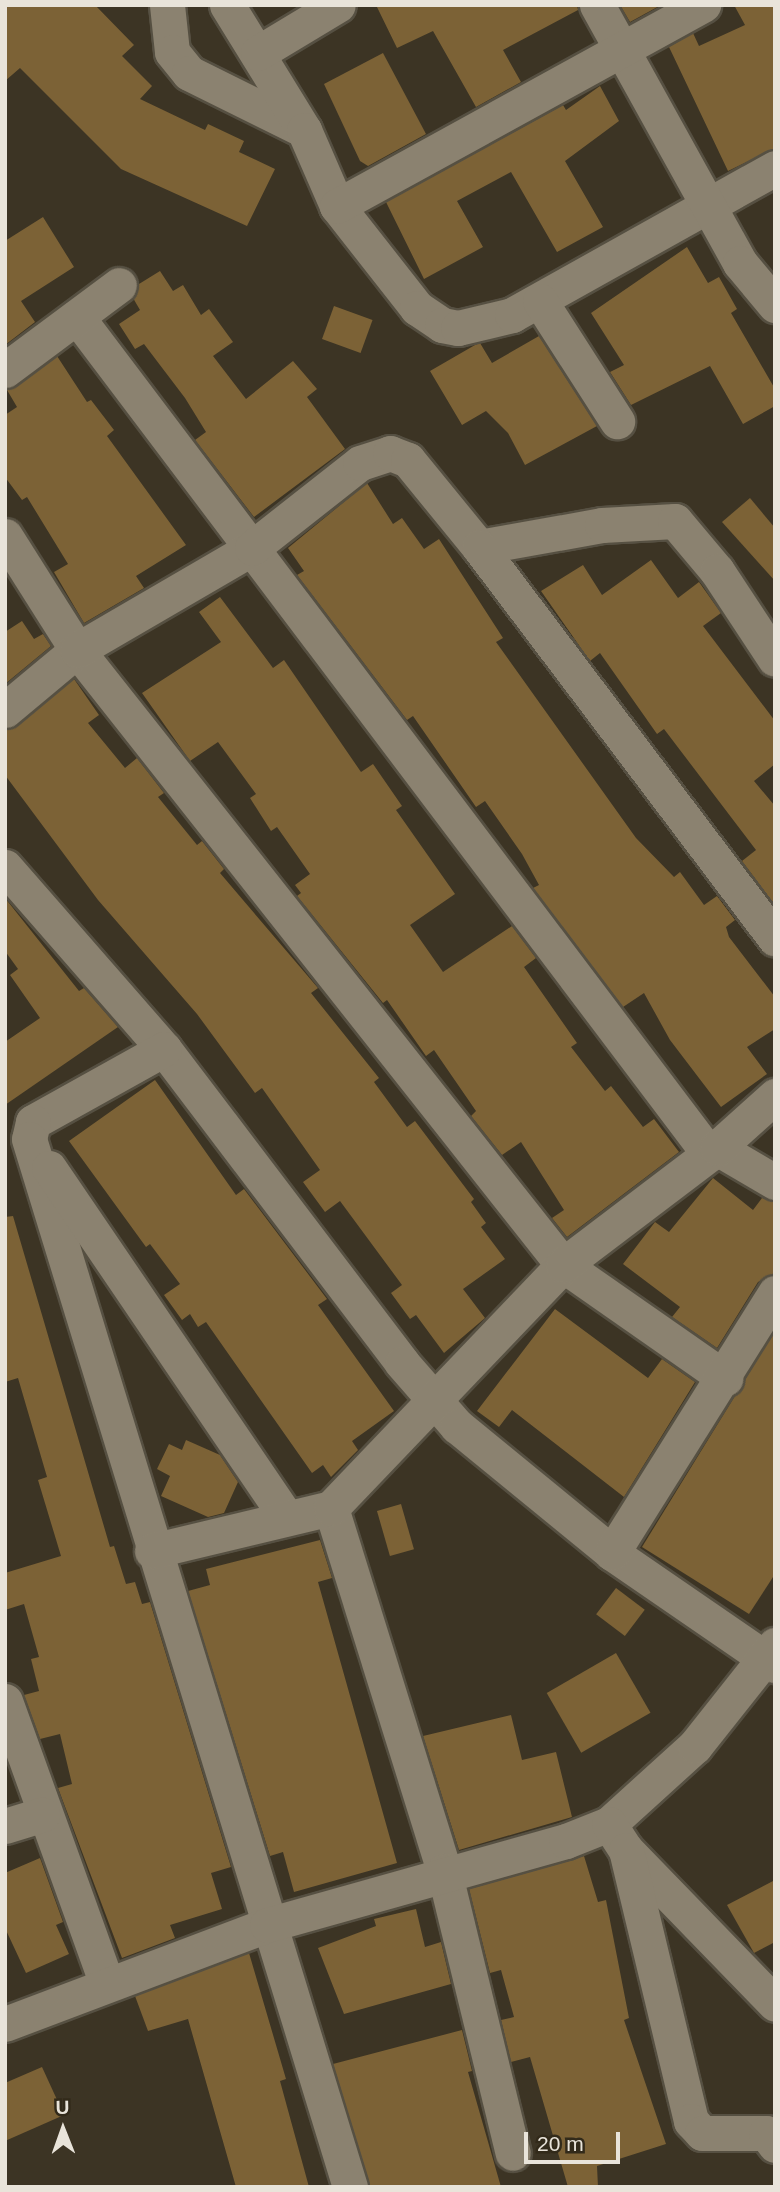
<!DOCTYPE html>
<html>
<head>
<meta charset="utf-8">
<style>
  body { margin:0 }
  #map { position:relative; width:780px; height:2192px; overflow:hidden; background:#3c3424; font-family:Arial,sans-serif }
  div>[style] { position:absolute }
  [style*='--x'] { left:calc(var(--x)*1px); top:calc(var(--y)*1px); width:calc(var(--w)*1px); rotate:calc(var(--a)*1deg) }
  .building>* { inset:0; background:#7c6236; transform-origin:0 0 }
  .roads { filter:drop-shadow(2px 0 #565042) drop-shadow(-2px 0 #565042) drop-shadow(0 2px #565042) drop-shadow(0 -2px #565042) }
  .minor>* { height:35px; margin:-17.5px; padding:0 17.5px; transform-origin:17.5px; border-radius:17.5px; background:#8b8270 }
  span { translate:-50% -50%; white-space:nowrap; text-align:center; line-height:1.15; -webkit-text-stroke:6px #322a1a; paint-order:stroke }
  .frame { position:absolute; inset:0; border:7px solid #e9e4da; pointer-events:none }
  .north { position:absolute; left:28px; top:2094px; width:70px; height:70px; -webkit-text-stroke:5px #322a1a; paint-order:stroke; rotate:359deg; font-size:19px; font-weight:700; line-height:28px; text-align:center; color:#e9e4da }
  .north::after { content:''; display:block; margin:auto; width:24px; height:32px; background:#e9e4da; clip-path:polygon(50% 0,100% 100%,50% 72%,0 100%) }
  .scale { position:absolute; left:524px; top:2132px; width:96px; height:32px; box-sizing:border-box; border:4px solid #e9e4da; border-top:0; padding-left:9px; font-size:21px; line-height:24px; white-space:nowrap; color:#e9e4da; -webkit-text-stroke:5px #322a1a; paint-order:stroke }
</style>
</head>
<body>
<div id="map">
  <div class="building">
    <i style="clip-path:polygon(5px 5px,95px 5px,134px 45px,122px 56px,152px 86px,140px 99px,205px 130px,208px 124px,244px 141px,239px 152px,275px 169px,247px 226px,121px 169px,20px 68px,5px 81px)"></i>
    <i style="clip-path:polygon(376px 5px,577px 5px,578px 10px,503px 50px,521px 82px,476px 107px,433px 31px,397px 48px)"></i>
    <i style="clip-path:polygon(620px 5px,661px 5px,630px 22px)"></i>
    <i style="clip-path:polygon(734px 5px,775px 5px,775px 148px,728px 171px,669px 47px,693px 33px,699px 46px,745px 25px)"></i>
    <i style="clip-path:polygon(383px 53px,426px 134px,368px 166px,360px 161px,324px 84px)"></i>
    <i style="clip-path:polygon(600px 86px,619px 121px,565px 161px,603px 227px,557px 252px,511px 172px,457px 201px,483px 247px,424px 279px,386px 202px,563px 105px,566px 110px)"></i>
    <i style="clip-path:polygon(43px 217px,74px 267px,21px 301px,35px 322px,5px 345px,5px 241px)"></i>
    <i style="clip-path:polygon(687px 247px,708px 283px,719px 277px,737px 309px,731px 313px,775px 389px,775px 406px,743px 424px,710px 366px,631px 405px,610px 372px,624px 365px,591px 313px)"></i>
    <i style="clip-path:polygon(160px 271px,173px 291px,183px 285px,201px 315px,209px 309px,233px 342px,213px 356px,246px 399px,293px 361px,317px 389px,307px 397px,345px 449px,254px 517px,195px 440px,206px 432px,185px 398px,144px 344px,135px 349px,119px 324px,140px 310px,133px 298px,139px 284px)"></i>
    <i style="left:334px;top:306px;width:41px;height:35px;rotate:20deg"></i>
    <i style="clip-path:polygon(539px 336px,597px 426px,525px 465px,508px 433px,486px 411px,462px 425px,430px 371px,475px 345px,480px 343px,492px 363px)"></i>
    <i style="clip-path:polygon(57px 356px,87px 402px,91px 400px,114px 430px,107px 436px,186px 545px,136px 576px,144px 588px,84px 623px,54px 572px,68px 564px,27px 497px,22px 500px,5px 477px,5px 415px,17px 407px,7px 390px)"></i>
    <i style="clip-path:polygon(367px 483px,393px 524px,402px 518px,424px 549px,439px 539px,503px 638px,496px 642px,636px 838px,674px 877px,680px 872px,704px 905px,717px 896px,735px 920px,726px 927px,729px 937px,775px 997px,775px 1029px,747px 1047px,767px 1074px,721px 1107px,670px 1040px,644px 993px,623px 1007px,533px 888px,539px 885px,522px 854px,485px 801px,476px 807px,413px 716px,407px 720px,297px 575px,304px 571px,288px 548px)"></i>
    <i style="clip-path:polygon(750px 498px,775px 528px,775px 581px,722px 522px)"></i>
    <i style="clip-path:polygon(651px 560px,678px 598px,699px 582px,721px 613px,703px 626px,775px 721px,775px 764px,754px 781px,775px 806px,775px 905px,742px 861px,756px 850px,664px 729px,657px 734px,600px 653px,590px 661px,541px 591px,583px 565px,602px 595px)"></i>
    <i style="clip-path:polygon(220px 597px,273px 668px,284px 660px,361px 772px,373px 764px,402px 806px,396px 810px,455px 894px,410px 925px,443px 972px,512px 926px,536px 958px,524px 967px,577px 1043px,571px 1047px,605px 1091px,611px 1086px,643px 1127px,654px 1119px,679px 1152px,567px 1237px,552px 1218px,564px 1210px,521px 1142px,502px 1155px,471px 1116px,476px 1111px,434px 1050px,426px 1056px,387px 1000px,383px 1003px,297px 896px,301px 893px,295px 885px,310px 874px,277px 827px,271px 831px,250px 798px,256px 794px,218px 742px,190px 761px,142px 693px,221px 642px,199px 612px)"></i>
    <i style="clip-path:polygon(22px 621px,34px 639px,43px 634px,51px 646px,5px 684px,5px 632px)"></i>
    <i style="clip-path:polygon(74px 679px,99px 715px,88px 723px,125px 768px,137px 758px,164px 793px,158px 797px,197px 845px,202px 841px,224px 869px,220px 873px,318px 988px,311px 993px,379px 1078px,374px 1082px,407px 1127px,415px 1121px,474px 1199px,471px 1202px,486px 1223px,481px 1227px,505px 1259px,463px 1289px,485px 1318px,444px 1353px,416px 1315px,410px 1319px,391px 1293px,402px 1285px,340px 1201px,325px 1212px,303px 1182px,320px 1170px,262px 1088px,255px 1093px,197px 1014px,98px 900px,5px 775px,5px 730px)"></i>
    <i style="clip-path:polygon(5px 898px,79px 991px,84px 988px,118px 1027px,5px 1105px,5px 1042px,40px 1018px,10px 975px,18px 969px,5px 951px)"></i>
    <i style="clip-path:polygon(155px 1080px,236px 1195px,244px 1189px,327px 1299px,318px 1305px,394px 1411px,352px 1441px,358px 1450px,331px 1477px,323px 1465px,312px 1473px,206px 1322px,198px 1327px,190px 1314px,182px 1320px,164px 1295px,180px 1284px,150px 1244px,146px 1247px,69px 1141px)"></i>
    <i style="clip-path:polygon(713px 1178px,753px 1210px,762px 1198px,775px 1202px,775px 1273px,758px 1282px,717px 1348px,672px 1317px,680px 1307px,623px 1264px,655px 1222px,669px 1232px)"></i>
    <i style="clip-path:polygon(13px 1216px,110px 1547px,114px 1546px,126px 1584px,135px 1582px,142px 1604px,150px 1602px,231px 1867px,211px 1873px,222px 1909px,170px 1925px,175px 1938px,122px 1958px,58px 1788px,72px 1784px,60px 1734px,40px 1739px,24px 1695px,39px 1691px,31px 1659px,39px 1657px,24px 1604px,5px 1610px,5px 1573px,61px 1556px,38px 1480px,47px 1477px,18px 1378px,5px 1382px,5px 1217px)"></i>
    <i style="clip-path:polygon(555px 1309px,648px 1378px,662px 1359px,695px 1382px,624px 1497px,512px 1410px,499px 1427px,477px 1411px)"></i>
    <i style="clip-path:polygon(775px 1331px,775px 1574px,749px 1614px,642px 1547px)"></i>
    <i style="clip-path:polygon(186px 1440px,220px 1455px,238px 1482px,224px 1513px,208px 1517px,161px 1496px,170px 1476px,157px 1469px,169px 1444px,182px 1450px)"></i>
    <i style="left:401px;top:1504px;width:47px;height:25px;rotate:74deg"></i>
    <i style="clip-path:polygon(320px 1540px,332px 1578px,318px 1582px,397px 1863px,294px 1892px,283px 1852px,270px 1856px,188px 1591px,210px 1585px,206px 1569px)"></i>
    <i style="left:616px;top:1588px;width:36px;height:33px;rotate:37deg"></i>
    <i style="left:616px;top:1653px;width:69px;height:80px;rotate:60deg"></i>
    <i style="clip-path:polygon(511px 1715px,522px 1760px,556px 1752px,572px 1817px,459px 1850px,423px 1736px)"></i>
    <i style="clip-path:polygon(584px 1856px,598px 1902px,606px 1900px,629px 2018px,624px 2020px,666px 2144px,597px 2166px,598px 2187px,568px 2187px,530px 2057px,511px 2062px,501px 2020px,514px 2017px,501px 1970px,490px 1973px,469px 1889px)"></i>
    <i style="clip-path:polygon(40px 1858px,63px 1922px,56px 1925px,69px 1954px,26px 1973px,5px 1928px,5px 1873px)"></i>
    <i style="clip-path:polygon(775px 1880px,775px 1942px,754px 1953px,727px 1905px)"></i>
    <i style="clip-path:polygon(416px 1909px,425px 1947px,441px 1942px,451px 1984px,344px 2014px,318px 1948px,376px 1926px,374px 1919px)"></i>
    <i style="clip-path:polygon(249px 1953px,286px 2079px,280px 2081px,309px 2187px,236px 2187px,188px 2019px,148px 2031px,135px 1996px)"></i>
    <i style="clip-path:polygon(462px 2030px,472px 2071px,468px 2072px,501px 2187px,370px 2187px,333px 2064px)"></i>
    <i style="clip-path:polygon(42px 2067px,64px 2115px,5px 2141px,5px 2083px)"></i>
  </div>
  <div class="roads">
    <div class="minor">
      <i style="--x:167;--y:5;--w:47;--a:83.9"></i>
      <i style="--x:172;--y:52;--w:27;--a:51"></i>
      <i style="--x:189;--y:73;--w:128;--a:26.4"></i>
      <i style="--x:227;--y:5;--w:147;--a:58.4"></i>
      <i style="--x:304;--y:130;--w:83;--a:66.5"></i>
      <i style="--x:337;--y:206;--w:130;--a:51.9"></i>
      <i style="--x:417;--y:308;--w:30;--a:34"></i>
      <i style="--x:442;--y:325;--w:16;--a:11"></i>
      <i style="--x:458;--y:328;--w:56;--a:-13.5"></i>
      <i style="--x:512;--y:315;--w:301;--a:-29.2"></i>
      <i style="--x:597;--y:5;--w:295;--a:61"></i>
      <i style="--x:740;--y:263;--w:55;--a:50.2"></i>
      <i style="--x:258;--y:53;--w:93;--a:-31"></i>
      <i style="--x:337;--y:206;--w:418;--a:-28.8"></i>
      <i style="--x:540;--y:301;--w:143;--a:57.3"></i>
      <i style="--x:77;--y:317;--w:1049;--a:52.94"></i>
      <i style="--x:5;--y:370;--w:142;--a:-36.7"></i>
      <i style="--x:5;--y:536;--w:135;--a:57.7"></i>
      <i style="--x:77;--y:650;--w:784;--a:51.68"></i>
      <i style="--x:563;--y:1265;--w:198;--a:34.9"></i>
      <i style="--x:479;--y:547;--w:125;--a:-10.1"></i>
      <i style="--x:602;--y:525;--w:73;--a:-3.1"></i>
      <i style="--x:675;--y:521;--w:65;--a:50"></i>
      <i style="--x:717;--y:571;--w:105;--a:56.6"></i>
      <i style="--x:5;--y:710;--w:94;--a:-39.8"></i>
      <i style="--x:77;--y:650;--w:203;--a:-30.2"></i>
      <i style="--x:252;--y:548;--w:137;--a:-38.2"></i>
      <i style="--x:360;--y:463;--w:32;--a:-18"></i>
      <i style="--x:390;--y:453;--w:19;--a:21"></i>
      <i style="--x:408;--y:460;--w:112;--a:50.8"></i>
      <i style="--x:479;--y:547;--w:491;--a:52.9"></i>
      <i style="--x:5;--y:867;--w:242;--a:48.9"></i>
      <i style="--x:164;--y:1049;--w:394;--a:52.8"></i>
      <i style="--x:402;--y:1363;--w:84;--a:48.9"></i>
      <i style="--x:457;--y:1426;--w:200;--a:39.3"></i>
      <i style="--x:612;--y:1553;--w:198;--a:34.5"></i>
      <i style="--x:164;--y:1049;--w:150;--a:150.9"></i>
      <i style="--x:33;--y:1122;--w:17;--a:103"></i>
      <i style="--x:29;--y:1139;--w:1096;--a:72.97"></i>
      <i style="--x:717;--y:1148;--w:67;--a:30.4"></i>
      <i style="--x:49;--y:1168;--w:422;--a:55.8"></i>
      <i style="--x:331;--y:1508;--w:380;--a:72.7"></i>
      <i style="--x:444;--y:1871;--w:290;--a:76.3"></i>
      <i style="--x:152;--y:1551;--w:184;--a:-13.5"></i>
      <i style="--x:331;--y:1508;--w:336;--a:-46.3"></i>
      <i style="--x:563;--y:1265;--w:193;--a:-37.2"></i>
      <i style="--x:717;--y:1148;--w:78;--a:-41.9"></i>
      <i style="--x:612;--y:1553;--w:307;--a:-57.9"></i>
      <i style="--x:5;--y:1701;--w:301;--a:70.2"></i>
      <i style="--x:609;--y:1824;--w:116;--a:-42.2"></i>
      <i style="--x:695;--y:1746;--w:129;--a:-51.6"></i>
      <i style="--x:5;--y:1826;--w:39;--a:-17"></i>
      <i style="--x:626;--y:1850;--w:214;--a:45.9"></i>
      <i style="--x:5;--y:2024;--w:280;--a:-20.7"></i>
      <i style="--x:267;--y:1925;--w:311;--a:-15.7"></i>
      <i style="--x:566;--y:1841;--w:46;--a:-21.6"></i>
      <i style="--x:609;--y:1824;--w:31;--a:57"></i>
      <i style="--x:626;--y:1850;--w:279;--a:76.5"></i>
      <i style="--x:691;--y:2121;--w:16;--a:47"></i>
      <i style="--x:702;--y:2133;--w:64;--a:0"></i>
      <i style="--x:766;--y:2133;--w:15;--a:53"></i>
    </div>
  </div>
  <div class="frame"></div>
  <div class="north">U</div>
  <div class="scale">20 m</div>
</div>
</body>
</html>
